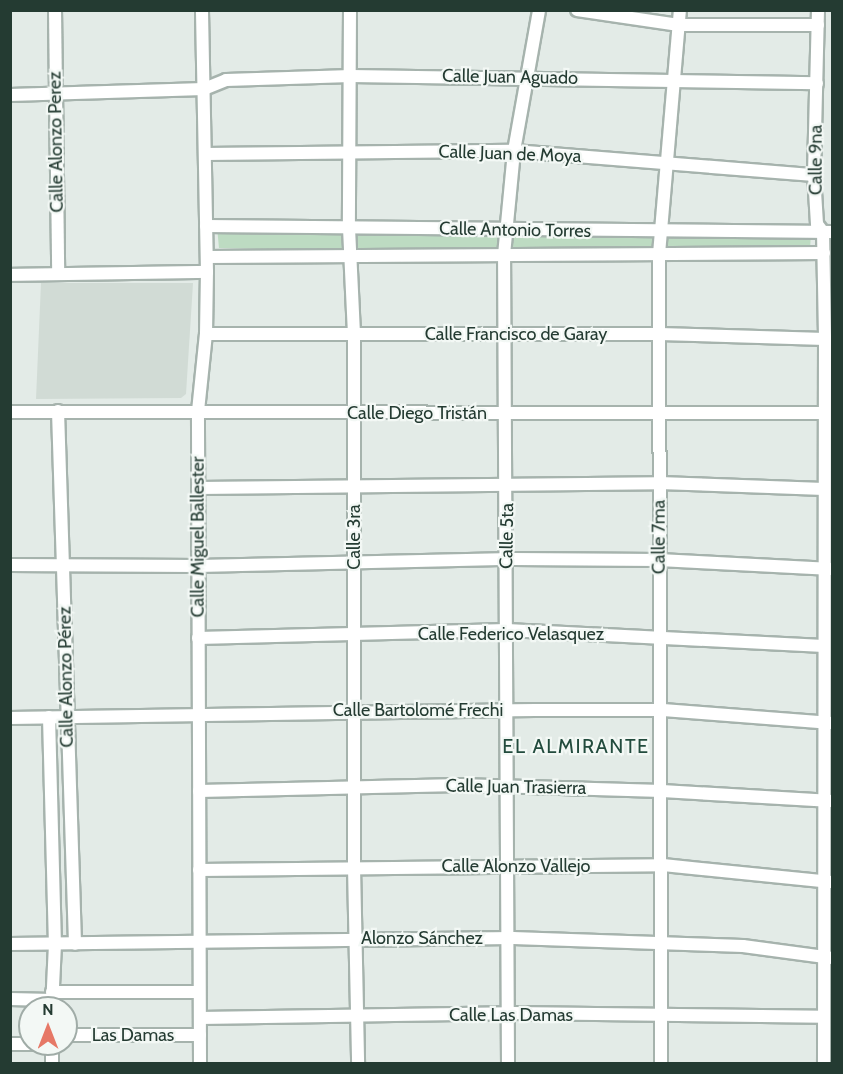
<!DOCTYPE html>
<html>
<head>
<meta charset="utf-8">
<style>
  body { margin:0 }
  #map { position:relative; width:843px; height:1074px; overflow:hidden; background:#e3ebe7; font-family:Cabin,sans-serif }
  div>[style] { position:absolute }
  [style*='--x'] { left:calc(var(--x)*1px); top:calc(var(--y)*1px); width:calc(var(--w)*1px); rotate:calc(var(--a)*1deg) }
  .built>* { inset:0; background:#d1dbd5 }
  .green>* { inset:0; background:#bddbc2 }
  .roads { filter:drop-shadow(2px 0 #a6b3ad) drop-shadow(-2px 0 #a6b3ad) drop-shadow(0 2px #a6b3ad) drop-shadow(0 -2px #a6b3ad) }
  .minor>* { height:12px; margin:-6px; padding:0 6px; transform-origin:6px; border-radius:6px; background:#fff }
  span { translate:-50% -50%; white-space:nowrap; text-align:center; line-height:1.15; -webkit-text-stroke:4.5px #f3f8f5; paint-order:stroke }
  .street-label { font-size:18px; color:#243b32 }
  .neighbourhood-label { font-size:20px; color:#224b3d; letter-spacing:1.5px }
  .frame { position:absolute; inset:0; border:12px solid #243b32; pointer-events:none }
  .north { position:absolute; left:18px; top:996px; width:60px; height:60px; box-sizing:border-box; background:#f3f8f5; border:2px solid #a0aca7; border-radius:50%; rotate:0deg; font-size:16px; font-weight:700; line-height:24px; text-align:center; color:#243b32 }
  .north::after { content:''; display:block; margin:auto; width:21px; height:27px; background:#e67866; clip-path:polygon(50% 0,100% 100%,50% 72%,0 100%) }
</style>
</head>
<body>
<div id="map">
  <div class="built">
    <i style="clip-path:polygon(41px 283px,193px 283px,186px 394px,181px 398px,36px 399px)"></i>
  </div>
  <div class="green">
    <i style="clip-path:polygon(217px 227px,811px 232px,810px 250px,323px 250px,219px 248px)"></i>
  </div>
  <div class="roads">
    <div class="minor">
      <i style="--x:55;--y:10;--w:264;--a:89.3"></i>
      <i style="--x:350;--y:10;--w:218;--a:90.3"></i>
      <i style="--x:349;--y:228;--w:105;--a:87.3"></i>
      <i style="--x:354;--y:333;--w:534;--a:90"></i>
      <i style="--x:354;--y:867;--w:197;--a:88.8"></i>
      <i style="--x:577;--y:10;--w:103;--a:8.4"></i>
      <i style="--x:679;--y:25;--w:139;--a:0"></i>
      <i style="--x:818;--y:10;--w:165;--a:91.4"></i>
      <i style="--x:814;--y:175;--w:49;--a:86.5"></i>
      <i style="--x:817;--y:224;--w:10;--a:53"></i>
      <i style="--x:823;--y:232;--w:107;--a:88.9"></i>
      <i style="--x:825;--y:339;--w:725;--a:90.08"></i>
      <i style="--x:10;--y:95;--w:194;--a:-1.8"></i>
      <i style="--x:204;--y:89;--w:24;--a:-22"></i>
      <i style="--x:226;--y:80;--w:125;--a:-1.8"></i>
      <i style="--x:351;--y:76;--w:466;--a:0.9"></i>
      <i style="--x:205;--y:154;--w:309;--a:-0.6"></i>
      <i style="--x:514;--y:151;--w:301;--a:4.6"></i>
      <i style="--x:206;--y:226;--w:626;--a:0.55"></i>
      <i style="--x:207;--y:257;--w:617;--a:-0.37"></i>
      <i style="--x:10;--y:275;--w:197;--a:-0.9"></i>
      <i style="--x:206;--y:334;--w:454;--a:0"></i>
      <i style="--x:660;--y:334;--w:165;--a:1.7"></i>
      <i style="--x:58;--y:411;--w:533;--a:88.17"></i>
      <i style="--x:10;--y:412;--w:813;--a:0.07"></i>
      <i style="--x:198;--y:488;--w:461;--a:-0.6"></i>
      <i style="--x:659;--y:483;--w:165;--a:2.1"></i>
      <i style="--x:10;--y:565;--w:188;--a:0.3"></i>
      <i style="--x:198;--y:566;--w:314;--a:-1.3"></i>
      <i style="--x:512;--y:559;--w:147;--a:0.4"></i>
      <i style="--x:659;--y:560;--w:173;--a:3"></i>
      <i style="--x:198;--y:638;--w:309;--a:-1.5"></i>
      <i style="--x:507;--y:630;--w:317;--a:2.9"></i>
      <i style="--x:49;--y:717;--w:227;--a:88.5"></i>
      <i style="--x:55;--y:944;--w:64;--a:92.7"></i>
      <i style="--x:10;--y:718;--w:525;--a:-0.87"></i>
      <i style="--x:535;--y:710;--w:128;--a:0"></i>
      <i style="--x:663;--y:710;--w:169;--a:4.4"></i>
      <i style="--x:199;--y:791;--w:260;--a:-1.3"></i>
      <i style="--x:459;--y:785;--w:203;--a:1.7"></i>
      <i style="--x:662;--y:791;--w:170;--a:3.4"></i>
      <i style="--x:199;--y:870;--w:464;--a:-0.6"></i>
      <i style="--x:663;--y:865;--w:169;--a:5.8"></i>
      <i style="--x:10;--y:944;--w:503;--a:-0.68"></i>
      <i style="--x:513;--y:938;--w:230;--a:2"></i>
      <i style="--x:743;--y:946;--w:90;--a:7.7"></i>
      <i style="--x:52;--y:992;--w:147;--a:0"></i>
      <i style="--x:10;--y:999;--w:42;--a:1.4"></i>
      <i style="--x:200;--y:1018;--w:308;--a:-0.9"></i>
      <i style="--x:508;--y:1013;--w:315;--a:0.7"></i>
      <i style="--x:66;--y:1035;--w:134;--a:0"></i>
      <i style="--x:10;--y:1044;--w:42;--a:0"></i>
      <i style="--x:52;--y:1044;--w:20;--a:90"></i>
      <i style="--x:200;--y:1064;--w:653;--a:-90.18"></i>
      <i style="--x:198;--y:411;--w:77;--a:-84.1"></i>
      <i style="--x:206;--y:334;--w:62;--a:-89.1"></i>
      <i style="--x:207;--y:272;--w:262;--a:-91.1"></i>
      <i style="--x:508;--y:1064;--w:809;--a:-90.28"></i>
      <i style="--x:504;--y:255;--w:104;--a:-84.5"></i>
      <i style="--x:514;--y:151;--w:143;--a:-79.9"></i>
      <i style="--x:661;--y:1064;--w:810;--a:-90.14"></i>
      <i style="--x:659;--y:254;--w:245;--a:-85.1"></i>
    </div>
  </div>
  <div class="street-label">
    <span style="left:510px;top:77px;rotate:1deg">Calle Juan Aguado</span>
    <span style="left:56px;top:142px;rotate:-91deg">Calle Alonzo Perez</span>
    <span style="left:510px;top:154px;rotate:2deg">Calle Juan de Moya</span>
    <span style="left:816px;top:160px;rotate:-90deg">Calle 9na</span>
    <span style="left:515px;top:230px;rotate:1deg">Calle Antonio Torres</span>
    <span style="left:516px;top:334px">Calle Francisco de Garay</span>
    <span style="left:417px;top:413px">Calle Diego Tristán</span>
    <span style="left:507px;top:536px;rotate:-89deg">Calle 5ta</span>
    <span style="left:198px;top:537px;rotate:-90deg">Calle Miguel Ballester</span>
    <span style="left:354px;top:537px;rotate:-90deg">Calle 3ra</span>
    <span style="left:659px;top:537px;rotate:-90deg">Calle 7ma</span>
    <span style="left:511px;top:634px">Calle Federico Velasquez</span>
    <span style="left:66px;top:677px;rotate:-91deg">Calle Alonzo Pérez</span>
    <span style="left:418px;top:710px">Calle Bartolomé Frechi</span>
    <span style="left:516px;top:787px;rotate:1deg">Calle Juan Trasierra</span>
    <span style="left:516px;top:866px">Calle Alonzo Vallejo</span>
    <span style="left:422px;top:938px">Alonzo Sánchez</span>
    <span style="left:511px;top:1015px">Calle Las Damas</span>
    <span style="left:133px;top:1035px">Las Damas</span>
  </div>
  <div class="neighbourhood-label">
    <span style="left:576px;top:746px">EL ALMIRANTE</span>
  </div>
  <div class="frame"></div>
  <div class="north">N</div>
</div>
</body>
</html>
